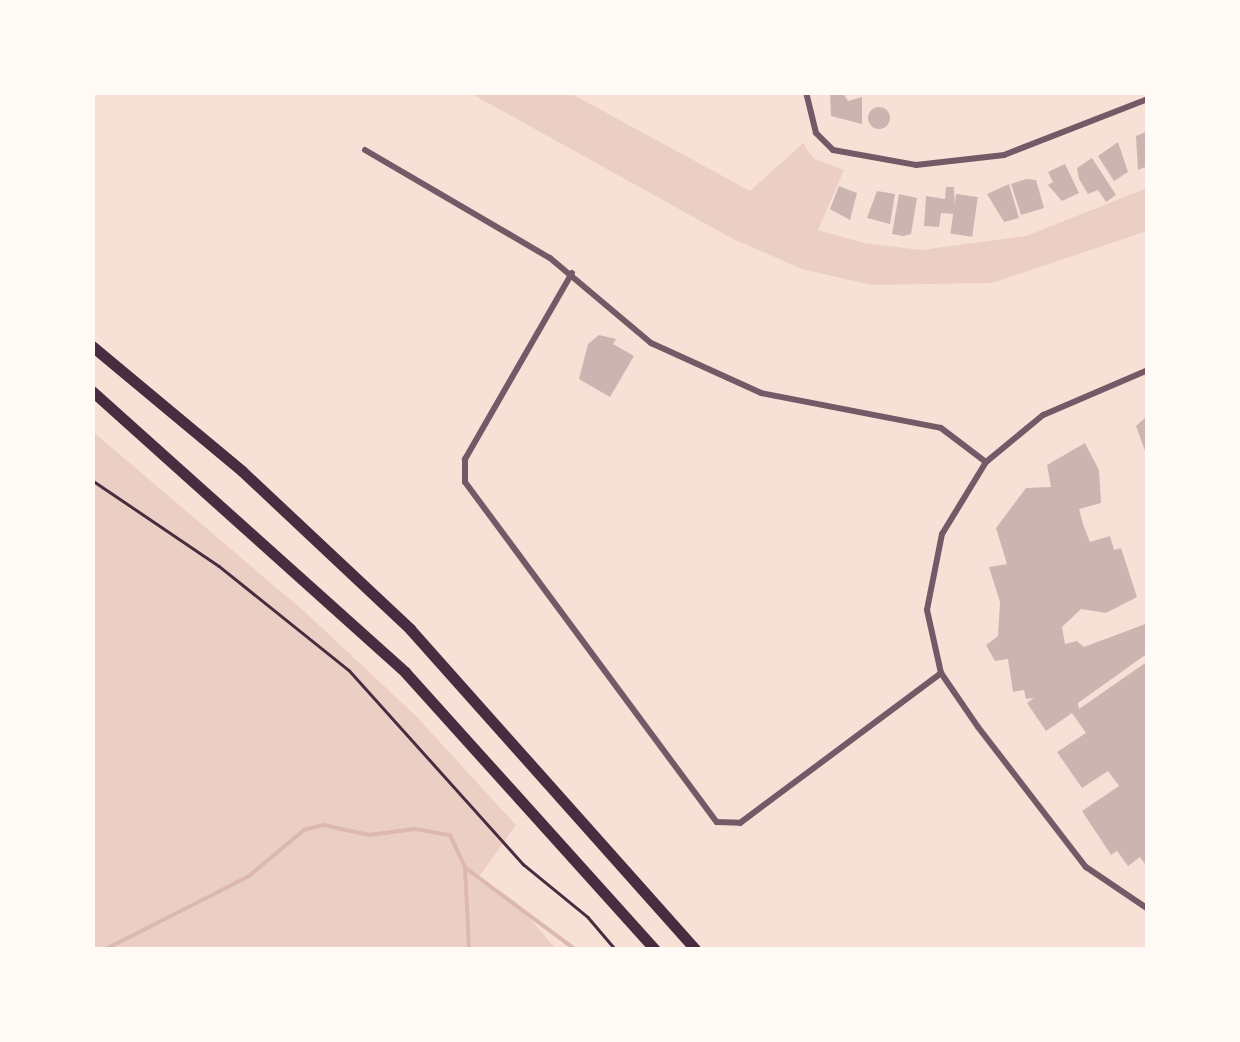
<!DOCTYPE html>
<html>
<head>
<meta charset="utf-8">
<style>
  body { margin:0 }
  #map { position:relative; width:1240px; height:1042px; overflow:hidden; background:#f7e1d7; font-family:"Golos Text",sans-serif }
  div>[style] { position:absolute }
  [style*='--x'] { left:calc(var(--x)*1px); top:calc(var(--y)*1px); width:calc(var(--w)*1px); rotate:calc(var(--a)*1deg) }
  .green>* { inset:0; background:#ebcfc5 }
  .stream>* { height:4px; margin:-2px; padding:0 2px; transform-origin:2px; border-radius:2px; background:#dcb8b0 }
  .building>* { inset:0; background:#ccb4b1; transform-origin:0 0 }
  .round { border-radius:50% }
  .path>* { height:2.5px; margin:-1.25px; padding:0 1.25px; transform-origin:1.25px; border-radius:1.25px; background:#4a2c40 }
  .minor>* { height:6px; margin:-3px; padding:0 3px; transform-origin:3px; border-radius:3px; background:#755966 }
  .motorway>* { height:11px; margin:-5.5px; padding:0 5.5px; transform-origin:5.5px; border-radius:5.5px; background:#4a2c40 }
  span { translate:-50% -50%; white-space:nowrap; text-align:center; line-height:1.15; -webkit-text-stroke:10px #fffaf5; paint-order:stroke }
  .frame { position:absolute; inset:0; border:95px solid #fffaf5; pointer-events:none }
</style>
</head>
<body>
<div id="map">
  <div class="green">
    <i style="clip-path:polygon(470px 93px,570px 93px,750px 191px,803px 143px,814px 159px,844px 170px,818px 230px,864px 243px,921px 250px,1026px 236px,1147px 188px,1147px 231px,992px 283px,871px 285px,802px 269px,733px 239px)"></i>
    <i style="clip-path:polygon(92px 431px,305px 612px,416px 716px,516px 825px,479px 877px,516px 902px,556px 949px,93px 949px)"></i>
  </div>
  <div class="stream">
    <i style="--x:467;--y:869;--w:136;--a:36.6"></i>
    <i style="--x:104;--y:950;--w:163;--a:-27"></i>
    <i style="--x:249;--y:876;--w:72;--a:-39.9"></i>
    <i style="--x:304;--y:830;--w:20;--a:-15"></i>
    <i style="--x:323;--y:825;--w:47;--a:12.3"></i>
    <i style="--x:369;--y:835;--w:46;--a:-7.4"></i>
    <i style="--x:415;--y:829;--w:36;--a:10"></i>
    <i style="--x:450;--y:835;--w:35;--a:65"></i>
    <i style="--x:465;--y:867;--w:83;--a:87.2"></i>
  </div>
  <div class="building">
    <i style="clip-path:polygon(830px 93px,843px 93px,848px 101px,862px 97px,862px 124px,831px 116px)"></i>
    <i class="round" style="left:868px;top:107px;width:22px;height:22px"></i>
    <i style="clip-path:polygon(1148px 131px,1148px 166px,1138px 170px,1136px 136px)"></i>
    <i style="clip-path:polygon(1118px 142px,1128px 172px,1114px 181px,1098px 156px)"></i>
    <i style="clip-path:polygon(1092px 158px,1116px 195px,1106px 202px,1098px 190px,1088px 194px,1079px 179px,1077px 168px)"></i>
    <i style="clip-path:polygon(1065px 164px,1079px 193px,1062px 201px,1048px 185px,1053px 182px,1048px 172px)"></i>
    <i style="clip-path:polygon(1026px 179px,1036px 180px,1044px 208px,1021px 215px,1011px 184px)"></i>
    <i style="clip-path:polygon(1009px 184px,1019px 218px,1004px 222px,987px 194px)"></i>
    <i style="clip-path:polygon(839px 186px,857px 193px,850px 220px,830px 209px)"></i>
    <i style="clip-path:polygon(946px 187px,954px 187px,955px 214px,941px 213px,939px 227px,924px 226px,926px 196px,945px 199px)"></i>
    <i style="clip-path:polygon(877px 191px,895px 194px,890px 224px,867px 218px)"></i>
    <i style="clip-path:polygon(899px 194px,917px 198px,911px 234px,903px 236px,892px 234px)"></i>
    <i style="left:956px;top:194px;width:22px;height:40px;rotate:8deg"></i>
    <i style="clip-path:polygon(599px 335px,616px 339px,613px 344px,634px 356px,610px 397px,579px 379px,588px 344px)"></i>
    <i style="clip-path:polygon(1148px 415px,1148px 456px,1147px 456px,1136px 426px)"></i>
    <i style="clip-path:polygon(1085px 443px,1099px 470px,1101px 503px,1079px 509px,1083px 524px,1090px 542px,1110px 536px,1114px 550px,1121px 548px,1137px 597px,1106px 613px,1081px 609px,1062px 627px,1065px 644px,1077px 641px,1084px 647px,1148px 623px,1148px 653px,1078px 703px,1079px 709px,1148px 661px,1148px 868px,1140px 857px,1128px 866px,1117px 851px,1111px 855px,1082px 811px,1119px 786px,1108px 771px,1082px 788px,1057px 752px,1086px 733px,1072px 713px,1046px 731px,1027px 703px,1034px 698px,1026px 699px,1024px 690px,1013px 692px,1008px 659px,995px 661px,986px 645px,998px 636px,1000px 602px,989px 567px,1007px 564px,996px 528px,1026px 488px,1051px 487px,1047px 465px)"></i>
  </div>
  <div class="path">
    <i style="--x:92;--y:480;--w:153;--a:34.1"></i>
    <i style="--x:219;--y:566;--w:166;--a:38.7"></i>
    <i style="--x:349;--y:670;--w:261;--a:48.1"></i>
    <i style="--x:523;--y:864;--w:84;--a:39.2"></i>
    <i style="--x:588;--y:917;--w:43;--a:49.7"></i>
  </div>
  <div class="minor">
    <i style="--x:806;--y:92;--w:42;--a:76.3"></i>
    <i style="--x:816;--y:133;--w:24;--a:45"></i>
    <i style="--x:833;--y:150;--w:84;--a:10.2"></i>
    <i style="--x:916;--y:165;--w:89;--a:-6.5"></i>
    <i style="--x:1004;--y:155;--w:155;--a:-21.3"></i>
    <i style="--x:365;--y:150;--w:214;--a:30.3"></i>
    <i style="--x:550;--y:258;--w:132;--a:40.1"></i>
    <i style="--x:651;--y:343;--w:121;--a:24.4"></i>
    <i style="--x:761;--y:393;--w:183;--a:11"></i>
    <i style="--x:941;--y:428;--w:56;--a:37.1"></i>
    <i style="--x:572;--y:273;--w:215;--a:119.9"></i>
    <i style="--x:465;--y:459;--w:23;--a:90"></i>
    <i style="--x:465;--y:482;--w:423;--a:53.5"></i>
    <i style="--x:717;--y:822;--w:23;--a:2"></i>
    <i style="--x:740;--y:823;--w:251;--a:-36.7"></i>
    <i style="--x:1148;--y:370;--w:114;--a:156.8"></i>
    <i style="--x:1043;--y:415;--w:74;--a:140.5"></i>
    <i style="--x:986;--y:462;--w:84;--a:121.4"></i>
    <i style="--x:942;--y:534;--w:77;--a:101.2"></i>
    <i style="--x:927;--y:610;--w:65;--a:77.5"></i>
    <i style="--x:941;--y:673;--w:65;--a:55.6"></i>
    <i style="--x:978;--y:727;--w:177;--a:52.4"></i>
    <i style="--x:1086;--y:867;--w:75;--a:34.1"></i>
  </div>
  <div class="motorway">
    <i style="--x:92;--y:346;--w:195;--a:39.8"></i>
    <i style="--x:242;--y:471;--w:231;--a:43.2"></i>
    <i style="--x:410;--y:629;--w:430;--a:48.3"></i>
    <i style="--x:92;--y:391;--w:421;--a:41.9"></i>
    <i style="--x:405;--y:672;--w:374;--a:48"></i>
  </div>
  <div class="frame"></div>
</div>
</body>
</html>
